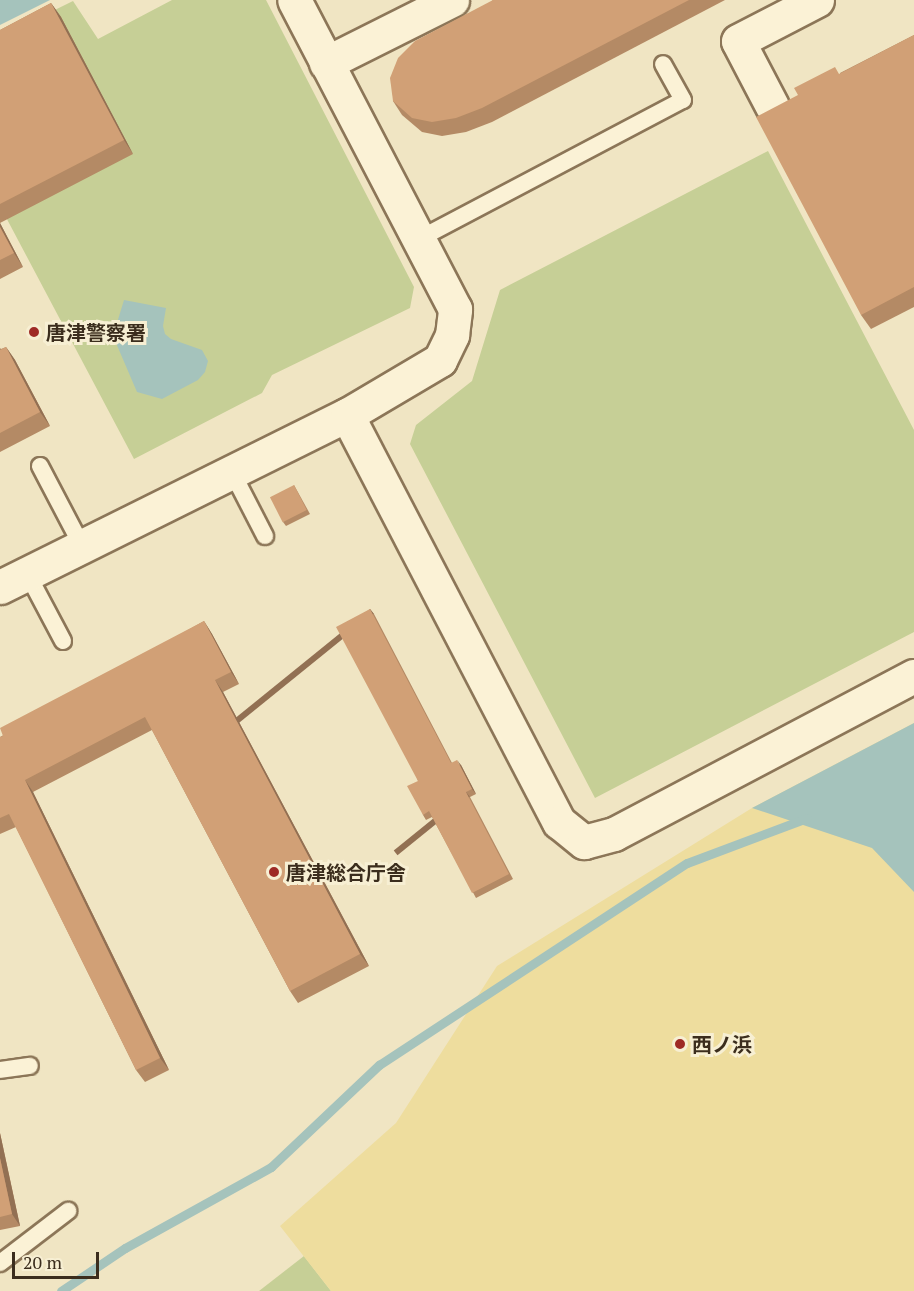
<!DOCTYPE html>
<html>
<head>
<meta charset="utf-8">
<style>
  body { margin:0 }
  #map { position:relative; width:914px; height:1291px; overflow:hidden; background:#f0e5c3; font-family:"PT Serif","Noto Sans JP",serif }
  div>[style] { position:absolute }
  [style*='--x'] { left:calc(var(--x)*1px); top:calc(var(--y)*1px); width:calc(var(--w)*1px); rotate:calc(var(--a)*1deg) }
  .green>* { inset:0; background:#c6cf96 }
  .sand>* { inset:0; background:#eedd9e }
  .water>* { inset:0; background:#a5c3bc }
  .stream>* { height:9px; margin:-4.5px; padding:0 4.5px; transform-origin:4.5px; border-radius:4.5px; background:#a5c3bc }
  .roads { filter:drop-shadow(2px 0 #8c7658) drop-shadow(-2px 0 #8c7658) drop-shadow(0 2px #8c7658) drop-shadow(0 -2px #8c7658) }
  .lane>* { height:16px; margin:-8px; padding:0 8px; transform-origin:8px; border-radius:8px; background:#fbf2d6 }
  .street>* { height:33px; margin:-16.5px; padding:0 16.5px; transform-origin:16.5px; border-radius:16.5px; background:#fbf2d6 }
  .secondary>* { height:33px; margin:-16.5px; padding:0 16.5px; transform-origin:16.5px; border-radius:16.5px; background:#fbf2d6 }
  .wall>* { inset:0; background:#b48a65 }
  .shaded-wall>* { inset:0; background:#927053; transform-origin:0 0 }
  .building>* { inset:0; background:#d1a076; transform-origin:0 0 }
  .dots>* { width:16px; height:16px; translate:-50% -50%; box-sizing:border-box; border:3px solid #f7efd3; border-radius:50% }
  span { translate:-50% -50%; white-space:nowrap; text-align:center; line-height:1.15; -webkit-text-stroke:6px #f7efd3; paint-order:stroke }
  .poi-label { font-size:20px; color:#3b2d1d; font-weight:700 }
  .left { translate:0 -50%; text-align:left }
  .scale { position:absolute; left:12px; top:1252px; width:87px; height:27px; box-sizing:border-box; border:3px solid #3b2d1d; border-top:0; padding-left:8px; font-size:18px; line-height:21px; white-space:nowrap; color:#3b2d1d; -webkit-text-stroke:4px #f7efd3; paint-order:stroke }
</style>
</head>
<body>
<div id="map">
  <div class="green">
    <i style="clip-path:polygon(172px 0,266px 0,414px 287px,410px 308px,272px 375px,262px 393px,134px 459px,0 206px,0 37px,73px 1px,98px 39px)"></i>
    <i style="clip-path:polygon(768px 151px,914px 430px,914px 632px,595px 798px,410px 444px,416px 425px,472px 381px,500px 290px)"></i>
    <i style="clip-path:polygon(304px 1256px,331px 1291px,259px 1291px)"></i>
  </div>
  <div class="sand">
    <i style="clip-path:polygon(914px 723px,914px 1291px,331px 1291px,280px 1226px,396px 1123px,497px 966px,752px 808px)"></i>
  </div>
  <div class="water">
    <i style="clip-path:polygon(0 0,50px 0,0 25px)"></i>
    <i style="clip-path:polygon(124px 300px,166px 308px,163px 326px,165px 334px,171px 339px,202px 350px,208px 361px,205px 372px,198px 380px,162px 399px,137px 392px,113px 336px)"></i>
    <i style="clip-path:polygon(914px 723px,914px 892px,872px 848px,752px 808px)"></i>
  </div>
  <div class="stream">
    <i style="--x:61;--y:1291;--w:77;--a:-33.9"></i>
    <i style="--x:125;--y:1248;--w:167;--a:-29"></i>
    <i style="--x:271;--y:1167;--w:149;--a:-43.4"></i>
    <i style="--x:379;--y:1065;--w:368;--a:-33.3"></i>
    <i style="--x:687;--y:863;--w:128;--a:-20.6"></i>
  </div>
  <div class="roads">
    <div class="lane">
      <i style="--x:419;--y:239;--w:298;--a:-27.8"></i>
      <i style="--x:683;--y:100;--w:41;--a:-119.1"></i>
      <i style="--x:40;--y:466;--w:90;--a:62.3"></i>
      <i style="--x:232;--y:472;--w:72;--a:62.7"></i>
      <i style="--x:27;--y:573;--w:77;--a:62.1"></i>
      <i style="--x:0;--y:1070;--w:30;--a:-8"></i>
      <i style="--x:0;--y:1263;--w:86;--a:-37.4"></i>
    </div>
    <div class="street">
      <i style="--x:326;--y:63;--w:141;--a:-26.6"></i>
      <i style="--x:772;--y:106;--w:73;--a:-117.6"></i>
      <i style="--x:738;--y:41;--w:89;--a:-27.4"></i>
    </div>
    <div class="secondary">
      <i style="--x:347;--y:415;--w:459;--a:62.5"></i>
      <i style="--x:559;--y:822;--w:32;--a:39"></i>
      <i style="--x:584;--y:842;--w:31;--a:-15"></i>
      <i style="--x:614;--y:834;--w:339;--a:-27.8"></i>
      <i style="--x:0;--y:587;--w:387;--a:-26.4"></i>
      <i style="--x:347;--y:415;--w:108;--a:-30.6"></i>
      <i style="--x:440;--y:360;--w:28;--a:-64"></i>
      <i style="--x:452;--y:335;--w:26;--a:-83"></i>
      <i style="--x:455;--y:309;--w:348;--a:-117.5"></i>
    </div>
  </div>
  <div class="wall">
    <i style="clip-path:polygon(493px 0,725px 0,492px 122px,466px 132px,442px 136px,422px 132px,402px 115px,393px 101px)"></i>
    <i style="clip-path:polygon(51px 3px,61px 17px,133px 154px,0 223px,23px 267px,0 279px,0 30px)"></i>
    <i style="clip-path:polygon(914px 35px,914px 307px,871px 329px,861px 315px,840px 73px)"></i>
    <i style="clip-path:polygon(6px 347px,15px 360px,50px 426px,0 452px,0 348px,1px 349px)"></i>
    <i style="clip-path:polygon(294px 485px,310px 514px,286px 526px,283px 522px)"></i>
    <i style="clip-path:polygon(370px 609px,374px 614px,452px 763px,461px 765px,476px 794px,470px 797px,513px 879px,476px 898px,432px 817px,426px 820px,423px 815px,418px 781px)"></i>
    <i style="clip-path:polygon(204px 621px,212px 634px,239px 684px,223px 692px,369px 966px,298px 1003px,290px 991px,152px 730px,33px 792px,169px 1070px,145px 1082px,136px 1070px,16px 827px,0 834px,0 737px)"></i>
    <i style="clip-path:polygon(0 1133px,20px 1226px,0 1230px)"></i>
  </div>
  <div class="shaded-wall">
    <i style="clip-path:polygon(51px 3px,61px 17px,133px 154px,124px 140px)"></i>
    <i style="clip-path:polygon(0 223px,23px 267px,14px 253px,0 227px)"></i>
    <i style="clip-path:polygon(6px 347px,15px 360px,50px 426px,40px 412px)"></i>
    <i style="left:370px;top:609px;width:6px;height:174px;rotate:51deg"></i>
    <i style="clip-path:polygon(204px 621px,212px 634px,239px 684px,231px 672px)"></i>
    <i style="clip-path:polygon(215px 680px,223px 692px,369px 966px,360px 954px)"></i>
    <i style="clip-path:polygon(457px 760px,461px 765px,476px 794px,472px 789px)"></i>
    <i style="clip-path:polygon(25px 780px,33px 792px,169px 1070px,160px 1058px)"></i>
    <i style="left:466px;top:792px;width:6px;height:93px;rotate:51deg"></i>
    <i style="clip-path:polygon(0 1133px,20px 1226px,12px 1214px,0 1158px)"></i>
  </div>
  <div class="building">
    <i style="clip-path:polygon(493px 0,689px 0,482px 108px,456px 118px,432px 122px,412px 118px,393px 101px,390px 78px,398px 58px,415px 41px)"></i>
    <i style="clip-path:polygon(51px 3px,124px 140px,0 204px,0 30px)"></i>
    <i style="clip-path:polygon(914px 35px,914px 287px,861px 315px,756px 117px,798px 95px,794px 88px,835px 67px,839px 74px)"></i>
    <i style="clip-path:polygon(0 227px,14px 253px,0 260px)"></i>
    <i style="clip-path:polygon(6px 347px,40px 412px,0 433px,0 350px)"></i>
    <i style="left:294px;top:485px;width:28px;height:27px;rotate:63deg"></i>
    <i style="clip-path:polygon(370px 609px,451px 763px,457px 760px,472px 789px,466px 792px,509px 874px,472px 893px,429px 811px,423px 815px,407px 786px,418px 781px,336px 627px)"></i>
    <i style="clip-path:polygon(204px 621px,231px 672px,215px 680px,360px 954px,290px 991px,145px 717px,25px 780px,160px 1058px,136px 1070px,9px 814px,0 818px,0 737px,3px 736px,0 728px)"></i>
    <i style="clip-path:polygon(0 1158px,12px 1214px,0 1217px)"></i>
  </div>
  <div class="dots">
    <i style="left:34px;top:332px;background:#9e2a25"></i>
    <i style="left:274px;top:872px;background:#9e2a25"></i>
    <i style="left:680px;top:1044px;background:#9e2a25"></i>
  </div>
  <div class="poi-label">
    <span class="left" style="left:46px;top:332px">唐津警察署</span>
    <span class="left" style="left:286px;top:872px">唐津総合庁舎</span>
    <span class="left" style="left:692px;top:1044px">西ノ浜</span>
  </div>
  <div class="scale">20 m</div>
</div>
</body>
</html>
